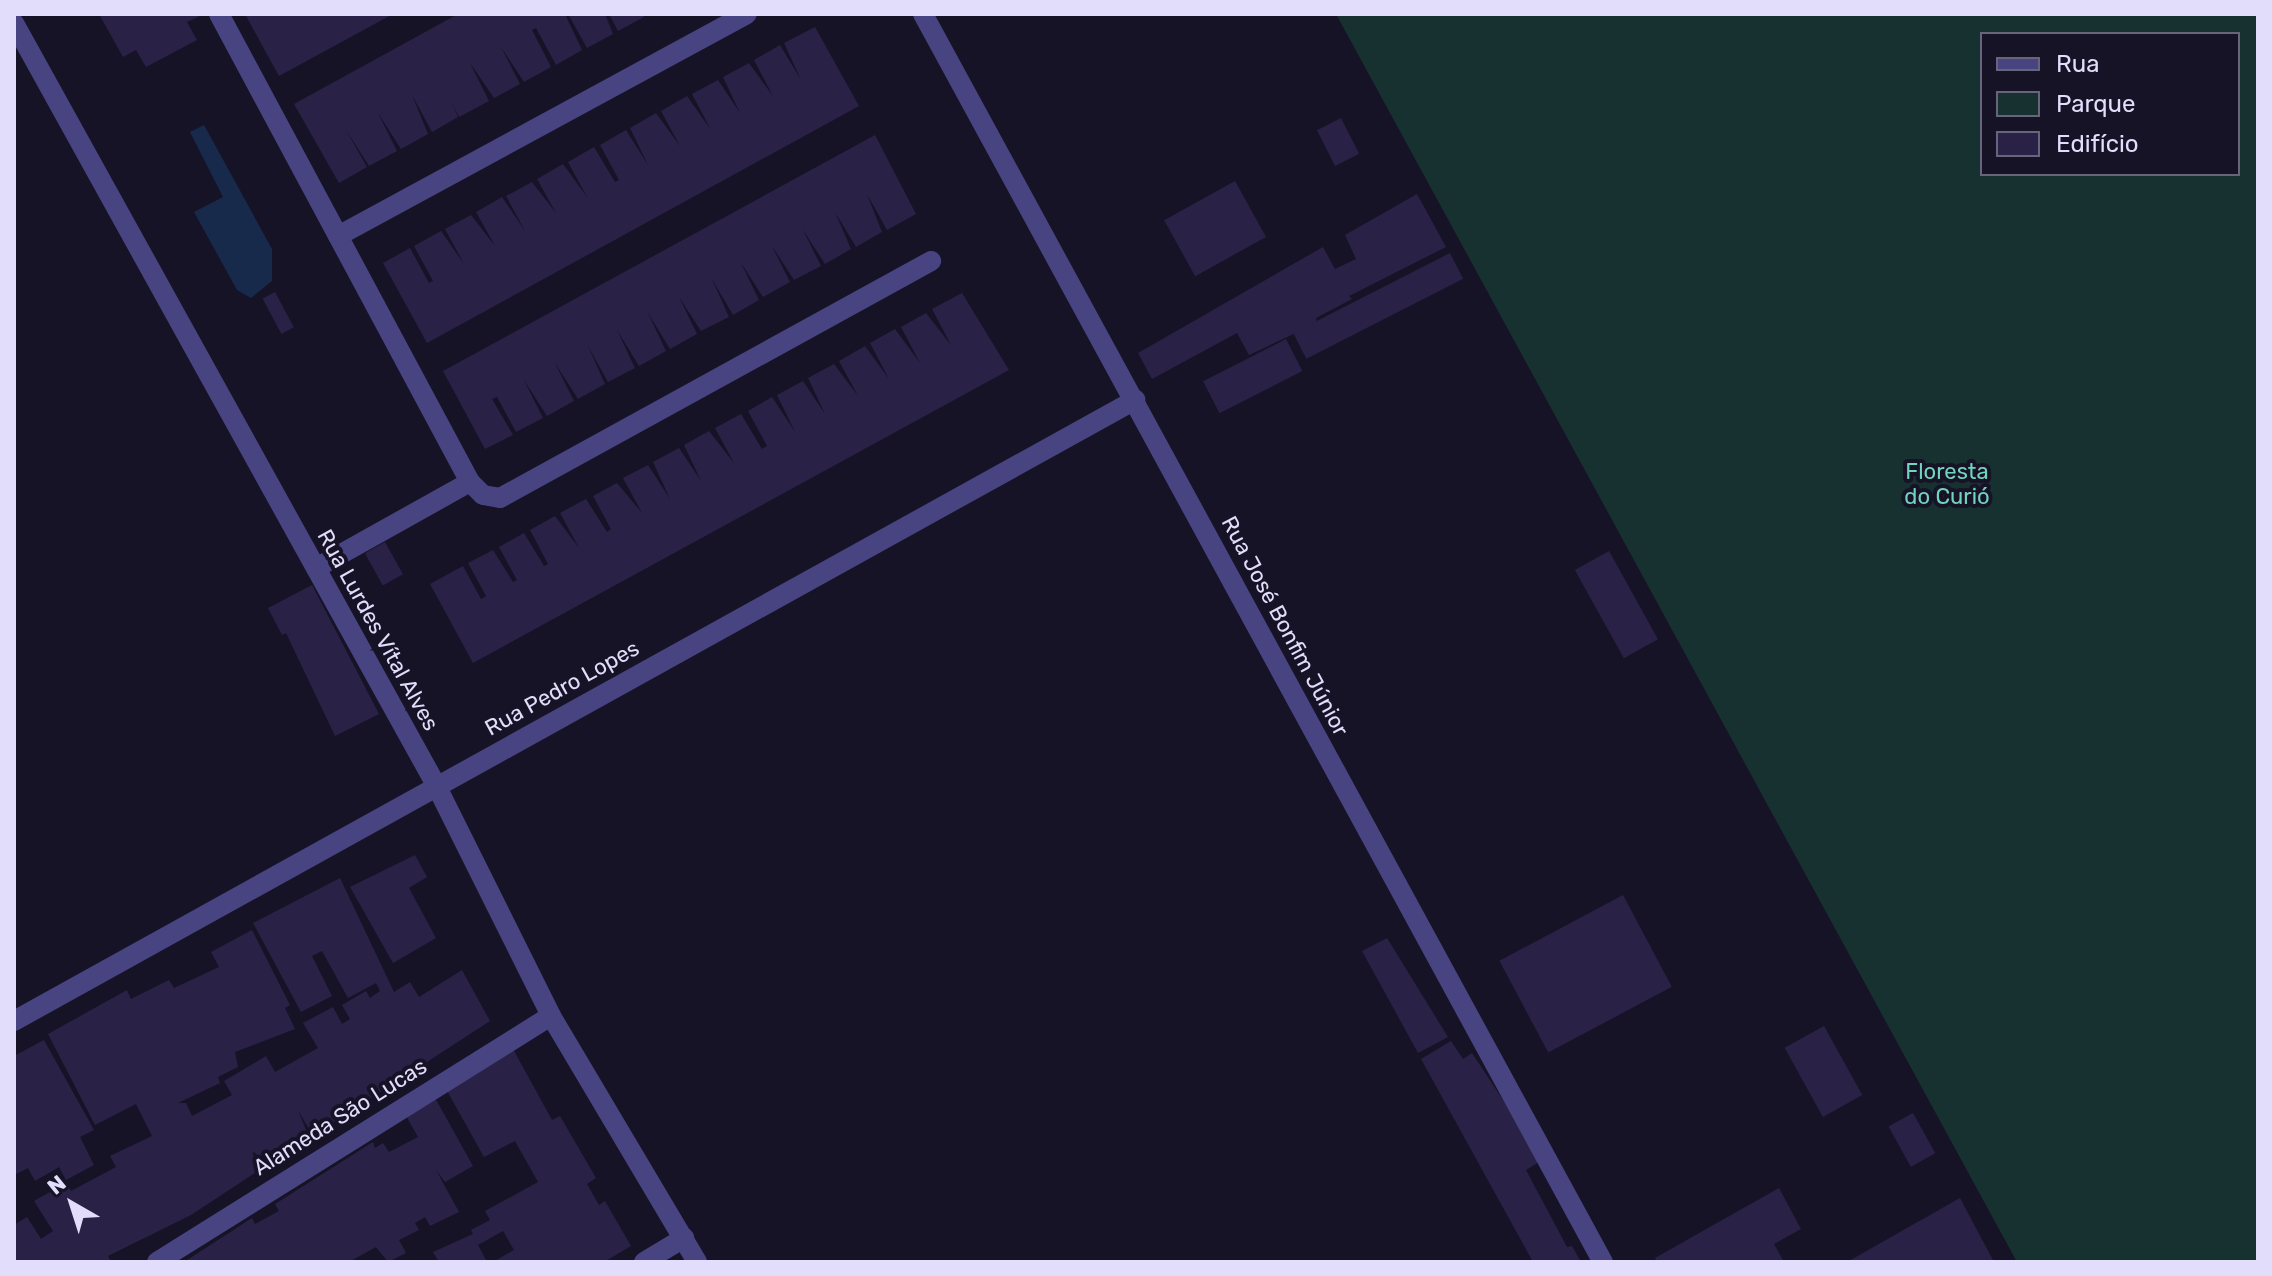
<!DOCTYPE html>
<html>
<head>
<meta charset="utf-8">
<style>
  body { margin:0 }
  #map { position:relative; width:2272px; height:1276px; overflow:hidden; background:#171327; font-family:Rubik,sans-serif }
  div>[style] { position:absolute }
  [style*='--x'] { left:calc(var(--x)*1px); top:calc(var(--y)*1px); width:calc(var(--w)*1px); rotate:calc(var(--a)*1deg) }
  .green>* { inset:0; background:#173131 }
  .water>* { inset:0; background:#172a4c }
  .building>* { inset:0; background:#2a2146; transform-origin:0 0 }
  .minor>* { height:20px; margin:-10px; padding:0 10px; transform-origin:10px; border-radius:10px; background:#484481 }
  span { translate:-50% -50%; white-space:nowrap; text-align:center; line-height:1.15; -webkit-text-stroke:8px #171327; paint-order:stroke }
  .park-label { font-size:22px; color:#70d4bf }
  .street-label { font-size:22px; color:#e2ddfb }
  .frame { position:absolute; inset:0; border:16px solid #e2ddfb; pointer-events:none }
  .legend { position:absolute; left:1980px; top:32px; width:260px; height:144px; box-sizing:border-box; background:#171327; border:2px solid #68647c; margin:0; padding:10px 14px; list-style:none; font-size:24px; color:#e2ddfb }
  .legend li { display:flex; align-items:center; gap:16px; height:40px }
  .legend b { width:40px; border:2px solid #68647c }
  .north { position:absolute; left:32px; top:1164px; width:80px; height:80px; -webkit-text-stroke:6px #171327; paint-order:stroke; rotate:321deg; font-size:22px; font-weight:700; line-height:32px; text-align:center; color:#e2ddfb }
  .north::after { content:''; display:block; margin:auto; width:28px; height:36px; background:#e2ddfb; clip-path:polygon(50% 0,100% 100%,50% 72%,0 100%) }
</style>
</head>
<body>
<div id="map">
  <div class="green">
    <i style="clip-path:polygon(evenodd,1336px 14px,2258px 14px,2258px 1262px,2017px 1262px,1336px 14px,1982px 34px,2238px 34px,2238px 174px,1982px 174px,1982px 34px)"></i>
  </div>
  <div class="water">
    <i style="clip-path:polygon(204px 125px,272px 249px,272px 281px,251px 298px,237px 290px,194px 212px,223px 197px,190px 132px)"></i>
  </div>
  <div class="building">
    <i style="clip-path:polygon(99px 14px,204px 14px,187px 22px,197px 40px,146px 67px,136px 50px,123px 57px)"></i>
    <i style="clip-path:polygon(245px 14px,283px 16px,393px 14px,279px 76px)"></i>
    <i style="clip-path:polygon(458px 14px,565px 14px,582px 50px,556px 65px,536px 28px,532px 30px,551px 67px,524px 82px,501px 47px,520px 84px,494px 98px,470px 63px,489px 101px,459px 117px,451px 101px,458px 117px,432px 132px,412px 95px,428px 134px,401px 149px,378px 113px,397px 151px,369px 166px,346px 130px,367px 167px,339px 183px,294px 104px)"></i>
    <i style="clip-path:polygon(568px 14px,605px 14px,613px 34px,587px 48px)"></i>
    <i style="clip-path:polygon(609px 14px,643px 14px,644px 17px,618px 31px)"></i>
    <i style="clip-path:polygon(815px 27px,859px 106px,427px 343px,383px 263px,410px 248px,429px 283px,433px 281px,414px 246px,441px 231px,464px 264px,445px 229px,471px 215px,495px 246px,476px 212px,502px 197px,525px 231px,506px 196px,532px 182px,556px 213px,537px 179px,563px 164px,587px 197px,568px 162px,594px 147px,615px 182px,619px 180px,600px 145px,626px 130px,648px 165px,630px 128px,656px 113px,680px 146px,661px 111px,687px 96px,711px 130px,692px 94px,718px 80px,740px 113px,723px 77px,749px 63px,773px 96px,754px 60px,780px 45px,801px 80px,784px 43px)"></i>
    <i style="left:1341px;top:118px;width:40px;height:27px;rotate:63deg"></i>
    <i style="clip-path:polygon(875px 135px,916px 214px,887px 230px,867px 194px,882px 232px,856px 247px,835px 212px,851px 249px,825px 264px,803px 230px,821px 266px,794px 280px,772px 246px,790px 282px,763px 297px,741px 263px,759px 300px,733px 315px,712px 279px,729px 317px,701px 331px,679px 297px,697px 334px,670px 349px,648px 313px,666px 351px,639px 366px,617px 330px,635px 368px,608px 382px,588px 346px,605px 384px,578px 399px,555px 363px,574px 401px,547px 416px,524px 380px,543px 418px,516px 432px,497px 397px,492px 399px,513px 435px,485px 449px,443px 371px)"></i>
    <i style="left:1235px;top:181px;width:64px;height:81px;rotate:61deg"></i>
    <i style="clip-path:polygon(1417px 194px,1446px 247px,1349px 296px,1352px 299px,1316px 318px,1317px 323px,1249px 355px,1237px 333px,1152px 379px,1138px 353px,1323px 247px,1335px 269px,1356px 259px,1345px 235px)"></i>
    <i style="left:1450px;top:253px;width:29px;height:176px;rotate:63deg"></i>
    <i style="left:275px;top:292px;width:40px;height:14px;rotate:62deg"></i>
    <i style="clip-path:polygon(962px 293px,1009px 370px,473px 663px,430px 584px,463px 566px,481px 599px,486px 596px,468px 563px,493px 550px,513px 582px,517px 580px,499px 547px,524px 533px,544px 566px,548px 564px,530px 530px,555px 516px,579px 548px,560px 513px,586px 499px,607px 532px,611px 529px,593px 496px,617px 483px,642px 513px,623px 478px,648px 465px,670px 499px,653px 462px,679px 448px,701px 481px,684px 445px,709px 431px,734px 463px,715px 428px,741px 414px,762px 449px,767px 446px,748px 411px,772px 397px,795px 432px,777px 395px,803px 381px,825px 414px,808px 378px,834px 364px,858px 396px,839px 361px,865px 346px,889px 379px,870px 343px,895px 329px,920px 363px,901px 327px,926px 313px,951px 345px,932px 309px)"></i>
    <i style="left:1286px;top:339px;width:36px;height:93px;rotate:63deg"></i>
    <i style="left:385px;top:542px;width:37px;height:23px;rotate:61deg"></i>
    <i style="left:1609px;top:551px;width:101px;height:39px;rotate:61deg"></i>
    <i style="clip-path:polygon(312px 585px,379px 714px,335px 736px,286px 633px,282px 635px,268px 608px)"></i>
    <i style="clip-path:polygon(415px 855px,427px 877px,409px 888px,436px 938px,393px 963px,350px 887px)"></i>
    <i style="clip-path:polygon(340px 878px,394px 992px,410px 982px,419px 997px,462px 970px,490px 1021px,313px 1136px,298px 1110px,308px 1135px,267px 1157px,270px 1163px,191px 1215px,108px 1256px,111px 1262px,14px 1262px,14px 1225px,27px 1217px,41px 1239px,53px 1231px,34px 1201px,66px 1183px,71px 1191px,116px 1167px,110px 1156px,152px 1136px,136px 1104px,95px 1125px,48px 1034px,127px 990px,131px 999px,169px 980px,174px 988px,219px 967px,211px 952px,252px 930px,290px 1005px,285px 1008px,295px 1029px,235px 1052px,238px 1067px,218px 1077px,220px 1083px,178px 1103px,186px 1103px,192px 1116px,232px 1095px,224px 1081px,266px 1056px,275px 1072px,318px 1048px,303px 1023px,333px 1007px,342px 1024px,350px 1019px,342px 1005px,366px 991px,370px 998px,380px 991px,376px 983px,348px 998px,322px 951px,312px 956px,332px 996px,301px 1012px,253px 923px)"></i>
    <i style="left:1623px;top:895px;width:104px;height:140px;rotate:62deg"></i>
    <i style="clip-path:polygon(1387px 938px,1448px 1037px,1418px 1053px,1362px 951px)"></i>
    <i style="left:1824px;top:1026px;width:79px;height:45px;rotate:61deg"></i>
    <i style="clip-path:polygon(44px 1040px,94px 1130px,80px 1137px,94px 1165px,66px 1180px,59px 1167px,35px 1181px,28px 1168px,14px 1175px,14px 1056px)"></i>
    <i style="clip-path:polygon(1451px 1041px,1463px 1059px,1472px 1053px,1507px 1106px,1539px 1162px,1526px 1170px,1567px 1247px,1572px 1246px,1581px 1262px,1533px 1262px,1421px 1059px)"></i>
    <i style="clip-path:polygon(513px 1049px,552px 1120px,560px 1116px,596px 1178px,587px 1184px,599px 1205px,605px 1201px,631px 1246px,604px 1262px,493px 1262px,514px 1250px,503px 1231px,478px 1245px,487px 1262px,439px 1262px,433px 1252px,473px 1234px,471px 1230px,490px 1220px,485px 1211px,538px 1182px,515px 1141px,484px 1157px,446px 1089px)"></i>
    <i style="clip-path:polygon(434px 1096px,473px 1166px,445px 1182px,436px 1170px,459px 1212px,430px 1226px,425px 1217px,415px 1223px,419px 1230px,399px 1240px,406px 1253px,388px 1262px,376px 1247px,349px 1262px,184px 1262px,252px 1218px,255px 1224px,279px 1211px,275px 1204px,373px 1142px,375px 1148px,383px 1143px,389px 1152px,418px 1137px,405px 1114px)"></i>
    <i style="left:1913px;top:1113px;width:46px;height:28px;rotate:61deg"></i>
    <i style="clip-path:polygon(1779px 1188px,1801px 1229px,1774px 1244px,1784px 1262px,1657px 1262px,1655px 1258px)"></i>
    <i style="clip-path:polygon(1960px 1198px,1994px 1262px,1847px 1262px)"></i>
  </div>
  <div class="minor">
    <i style="--x:219;--y:14;--w:531;--a:61.79"></i>
    <i style="--x:470;--y:482;--w:18;--a:45"></i>
    <i style="--x:483;--y:495;--w:17;--a:10"></i>
    <i style="--x:500;--y:498;--w:492;--a:-28.8"></i>
    <i style="--x:923;--y:14;--w:1421;--a:61.42"></i>
    <i style="--x:14;--y:23;--w:871;--a:61.02"></i>
    <i style="--x:436;--y:785;--w:258;--a:63.5"></i>
    <i style="--x:551;--y:1016;--w:286;--a:59.3"></i>
    <i style="--x:338;--y:236;--w:465;--a:-28.5"></i>
    <i style="--x:316;--y:568;--w:176;--a:-29.2"></i>
    <i style="--x:14;--y:1021;--w:1282;--a:-28.99"></i>
    <i style="--x:157;--y:1262;--w:464;--a:-32"></i>
    <i style="--x:644;--y:1262;--w:47;--a:-31"></i>
  </div>
  <div class="park-label">
    <span style="left:1947px;top:484px">Floresta<br>do Curió</span>
  </div>
  <div class="street-label">
    <span style="left:1285px;top:626px;rotate:62deg">Rua José Bonfim Júnior</span>
    <span style="left:378px;top:630px;rotate:61deg">Rua Lurdes Vítal Alves</span>
    <span style="left:562px;top:688px;rotate:-29deg">Rua Pedro Lopes</span>
    <span style="left:340px;top:1117px;rotate:-32deg">Alameda São Lucas</span>
  </div>
  <div class="frame"></div>
  <ul class="legend">
  <li><b style="height:10px;background:#484481"></b>Rua</li>
  <li><b style="height:22px;background:#173131"></b>Parque</li>
  <li><b style="height:22px;background:#2a2146"></b>Edifício</li>
  </ul>
  <div class="north">N</div>
</div>
</body>
</html>
